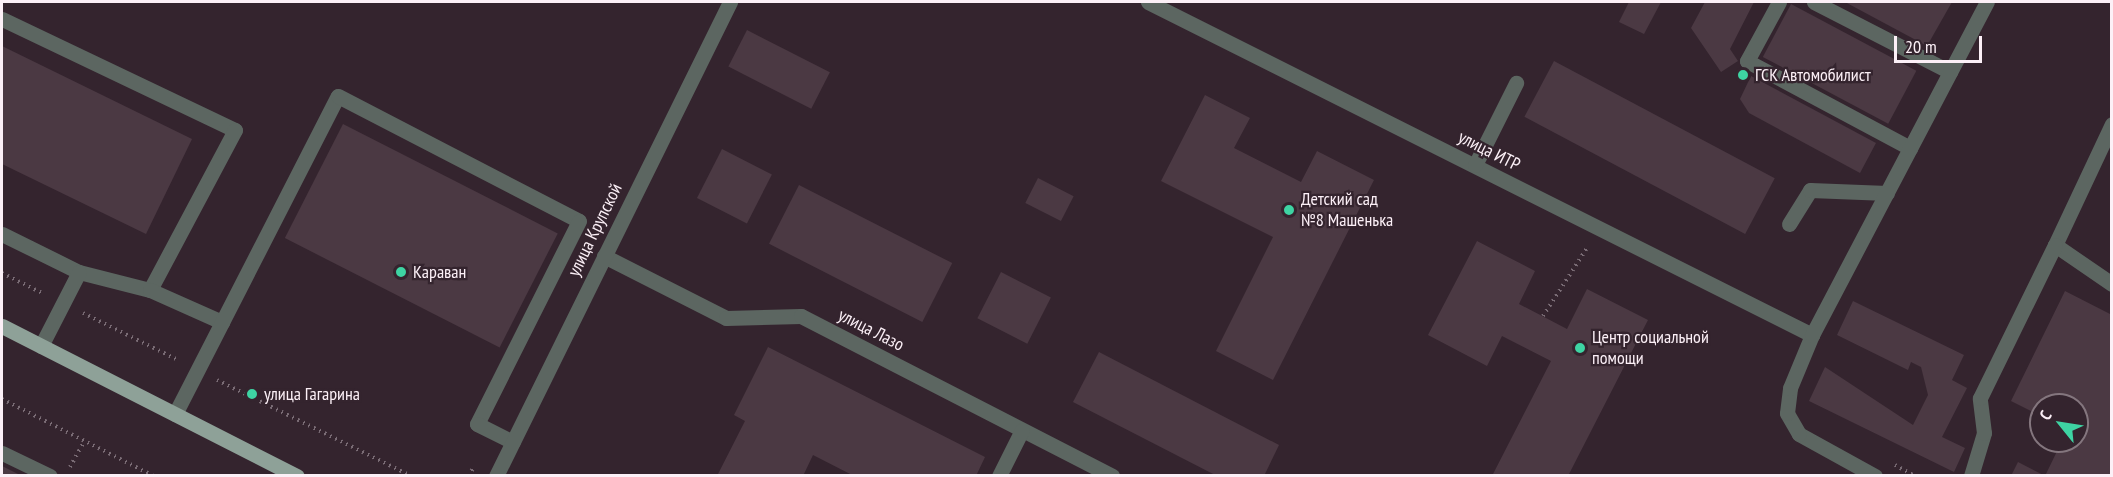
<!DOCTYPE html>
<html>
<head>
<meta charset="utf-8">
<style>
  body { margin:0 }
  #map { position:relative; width:2113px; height:477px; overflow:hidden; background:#34242e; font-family:"PT Sans Narrow",sans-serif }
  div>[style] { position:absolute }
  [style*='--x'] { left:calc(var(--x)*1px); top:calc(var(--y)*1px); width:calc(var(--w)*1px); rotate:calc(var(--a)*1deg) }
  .building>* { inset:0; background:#4b3943; transform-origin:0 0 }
  .path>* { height:4px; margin-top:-2px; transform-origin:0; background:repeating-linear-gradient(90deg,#7a6c75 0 1.5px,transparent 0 6px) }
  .minor>* { height:15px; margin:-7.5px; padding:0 7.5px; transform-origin:7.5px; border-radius:7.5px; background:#5c6661 }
  .major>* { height:15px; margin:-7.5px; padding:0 7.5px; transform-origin:7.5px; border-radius:7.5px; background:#8ea198 }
  .dots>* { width:16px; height:16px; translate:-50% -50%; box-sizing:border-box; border:3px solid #34242e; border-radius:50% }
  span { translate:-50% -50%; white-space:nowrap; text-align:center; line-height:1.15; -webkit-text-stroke:4.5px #34242e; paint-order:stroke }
  .poi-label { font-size:18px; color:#fcf0f7 }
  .left { translate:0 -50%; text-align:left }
  .street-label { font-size:18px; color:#fcf0f7 }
  .frame { position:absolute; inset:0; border:3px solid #fcf0f7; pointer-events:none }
  .north { position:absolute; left:2029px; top:393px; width:60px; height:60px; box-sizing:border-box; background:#34242e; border:2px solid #84767e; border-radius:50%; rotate:300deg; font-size:16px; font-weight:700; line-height:24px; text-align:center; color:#fcf0f7 }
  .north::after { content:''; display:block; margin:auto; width:21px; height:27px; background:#3ed4a3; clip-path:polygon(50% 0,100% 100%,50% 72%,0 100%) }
  .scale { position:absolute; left:1894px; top:36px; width:88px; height:27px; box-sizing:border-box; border:3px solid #fcf0f7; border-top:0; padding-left:8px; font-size:18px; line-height:21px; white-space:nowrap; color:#fcf0f7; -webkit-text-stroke:4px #34242e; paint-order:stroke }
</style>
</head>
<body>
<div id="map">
  <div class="building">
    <i style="clip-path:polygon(1629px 2px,1661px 2px,1644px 34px,1619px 22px)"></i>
    <i style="clip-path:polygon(1705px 2px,1754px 2px,1730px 49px,1738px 61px,1721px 72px,1691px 28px)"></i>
    <i style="clip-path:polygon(1845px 2px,1952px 2px,1927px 46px)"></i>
    <i style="left:1791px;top:4px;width:142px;height:60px;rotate:28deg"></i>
    <i style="left:747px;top:30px;width:93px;height:41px;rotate:27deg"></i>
    <i style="clip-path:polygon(2px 46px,192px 139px,146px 234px,2px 164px)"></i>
    <i style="left:1554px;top:61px;width:250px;height:63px;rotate:28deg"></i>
    <i style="clip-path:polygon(1751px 76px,1876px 143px,1860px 173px,1749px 113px,1740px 99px)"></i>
    <i style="clip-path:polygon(1205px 95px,1250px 118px,1234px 148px,1301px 182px,1317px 151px,1374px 180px,1273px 380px,1216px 351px,1273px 237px,1161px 181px)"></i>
    <i style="left:343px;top:124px;width:241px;height:128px;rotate:27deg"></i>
    <i style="left:722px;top:149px;width:56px;height:55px;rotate:27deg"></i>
    <i style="left:1038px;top:178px;width:40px;height:28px;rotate:27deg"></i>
    <i style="left:799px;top:185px;width:172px;height:66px;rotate:27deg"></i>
    <i style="clip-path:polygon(1477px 241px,1535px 271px,1519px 304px,1567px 329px,1587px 289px,1648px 320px,1568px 476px,1492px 476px,1551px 361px,1502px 336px,1487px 366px,1428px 335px)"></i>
    <i style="left:1001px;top:272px;width:56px;height:52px;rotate:27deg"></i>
    <i style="clip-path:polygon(2065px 291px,2112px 315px,2112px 476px,2045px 476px,2062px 441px,2077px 441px,2077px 405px,2041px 405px,2041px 416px,2011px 401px)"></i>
    <i style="clip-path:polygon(1853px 301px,1964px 355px,1952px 380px,1967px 388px,1942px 437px,1965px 448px,1954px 472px,1809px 401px,1825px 367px,1913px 425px,1928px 395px,1921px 367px,1911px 362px,1908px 370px,1837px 335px)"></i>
    <i style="clip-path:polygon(768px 347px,985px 457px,976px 476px,854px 476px,813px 455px,803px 476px,717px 476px,745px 421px,734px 415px)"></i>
    <i style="clip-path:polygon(1099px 352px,1279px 445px,1264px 476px,1217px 476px,1073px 402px)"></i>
    <i style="clip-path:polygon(2018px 462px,2045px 476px,2011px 476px)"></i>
    <i style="clip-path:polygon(2px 466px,22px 476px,2px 476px)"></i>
  </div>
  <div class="path">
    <i style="--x:2;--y:273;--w:47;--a:26.6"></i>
    <i style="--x:83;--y:313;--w:106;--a:26.3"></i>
    <i style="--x:1543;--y:316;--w:81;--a:-57.1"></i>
    <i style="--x:217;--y:380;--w:216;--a:26.3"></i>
    <i style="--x:2;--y:399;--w:170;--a:26.9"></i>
    <i style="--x:1895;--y:465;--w:23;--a:29"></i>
    <i style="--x:70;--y:467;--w:29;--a:-61"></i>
    <i style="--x:469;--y:476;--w:11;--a:-63"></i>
  </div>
  <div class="minor">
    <i style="--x:1148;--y:2;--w:743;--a:26.63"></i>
    <i style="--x:1779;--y:2;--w:67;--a:118.5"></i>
    <i style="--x:1747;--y:61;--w:185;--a:28.1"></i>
    <i style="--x:1814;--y:2;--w:153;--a:27.2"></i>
    <i style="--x:2;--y:19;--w:258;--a:25.5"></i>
    <i style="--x:235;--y:130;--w:181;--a:118"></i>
    <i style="--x:2112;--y:124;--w:134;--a:115.2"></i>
    <i style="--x:2055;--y:245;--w:69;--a:34.4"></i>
    <i style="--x:1475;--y:165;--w:92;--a:-63.4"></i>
    <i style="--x:1789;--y:224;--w:40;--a:-58"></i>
    <i style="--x:1810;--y:190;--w:77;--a:2.2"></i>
    <i style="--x:2;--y:234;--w:86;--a:26.3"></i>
    <i style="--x:79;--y:272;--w:73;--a:14.2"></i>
    <i style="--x:150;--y:290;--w:79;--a:24"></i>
    <i style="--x:604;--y:256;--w:137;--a:26.9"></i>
    <i style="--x:726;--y:318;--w:75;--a:-1.5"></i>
    <i style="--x:801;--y:316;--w:350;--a:27.2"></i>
    <i style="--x:41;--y:346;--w:83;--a:-62.8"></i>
    <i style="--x:175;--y:414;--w:357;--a:-62.9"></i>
    <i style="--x:338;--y:96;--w:271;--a:27.4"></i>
    <i style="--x:579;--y:221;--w:227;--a:116.7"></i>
    <i style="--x:477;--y:424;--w:40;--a:26.6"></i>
    <i style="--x:2;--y:453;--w:53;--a:25.6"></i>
    <i style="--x:496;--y:476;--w:529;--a:-63.73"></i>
    <i style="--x:999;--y:476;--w:51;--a:-63.4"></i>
    <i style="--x:1875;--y:476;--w:87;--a:-151.1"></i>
    <i style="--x:1799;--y:434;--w:24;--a:-120"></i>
    <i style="--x:1787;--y:413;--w:25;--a:-83"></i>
    <i style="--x:1790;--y:388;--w:57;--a:-67.5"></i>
    <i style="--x:1812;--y:335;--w:376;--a:-62.3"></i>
    <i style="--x:1971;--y:476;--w:45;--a:-73.2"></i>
    <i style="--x:1984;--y:433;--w:35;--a:-97"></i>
    <i style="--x:1980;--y:398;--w:170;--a:-63.9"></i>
  </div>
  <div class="major">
    <i style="--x:2;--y:326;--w:331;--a:27"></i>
  </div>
  <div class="dots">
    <i style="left:1743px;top:75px;background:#3ed4a3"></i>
    <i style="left:1289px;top:210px;background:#3ed4a3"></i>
    <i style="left:401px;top:272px;background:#3ed4a3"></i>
    <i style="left:1580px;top:348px;background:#3ed4a3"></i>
    <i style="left:252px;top:394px;background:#3ed4a3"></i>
  </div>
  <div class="poi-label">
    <span class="left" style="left:1755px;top:75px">ГСК Автомобилист</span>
    <span class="left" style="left:1301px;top:210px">Детский сад<br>№8 Машенька</span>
    <span class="left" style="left:413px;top:272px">Караван</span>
    <span class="left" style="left:1592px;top:348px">Центр социальной<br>помощи</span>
    <span class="left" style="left:264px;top:394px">улица Гагарина</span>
  </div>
  <div class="street-label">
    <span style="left:1489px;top:151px;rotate:27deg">улица ИТР</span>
    <span style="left:595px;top:230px;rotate:-64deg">улица Крупской</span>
    <span style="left:871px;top:330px;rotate:27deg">улица Лазо</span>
  </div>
  <div class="frame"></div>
  <div class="north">С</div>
  <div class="scale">20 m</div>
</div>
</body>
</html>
